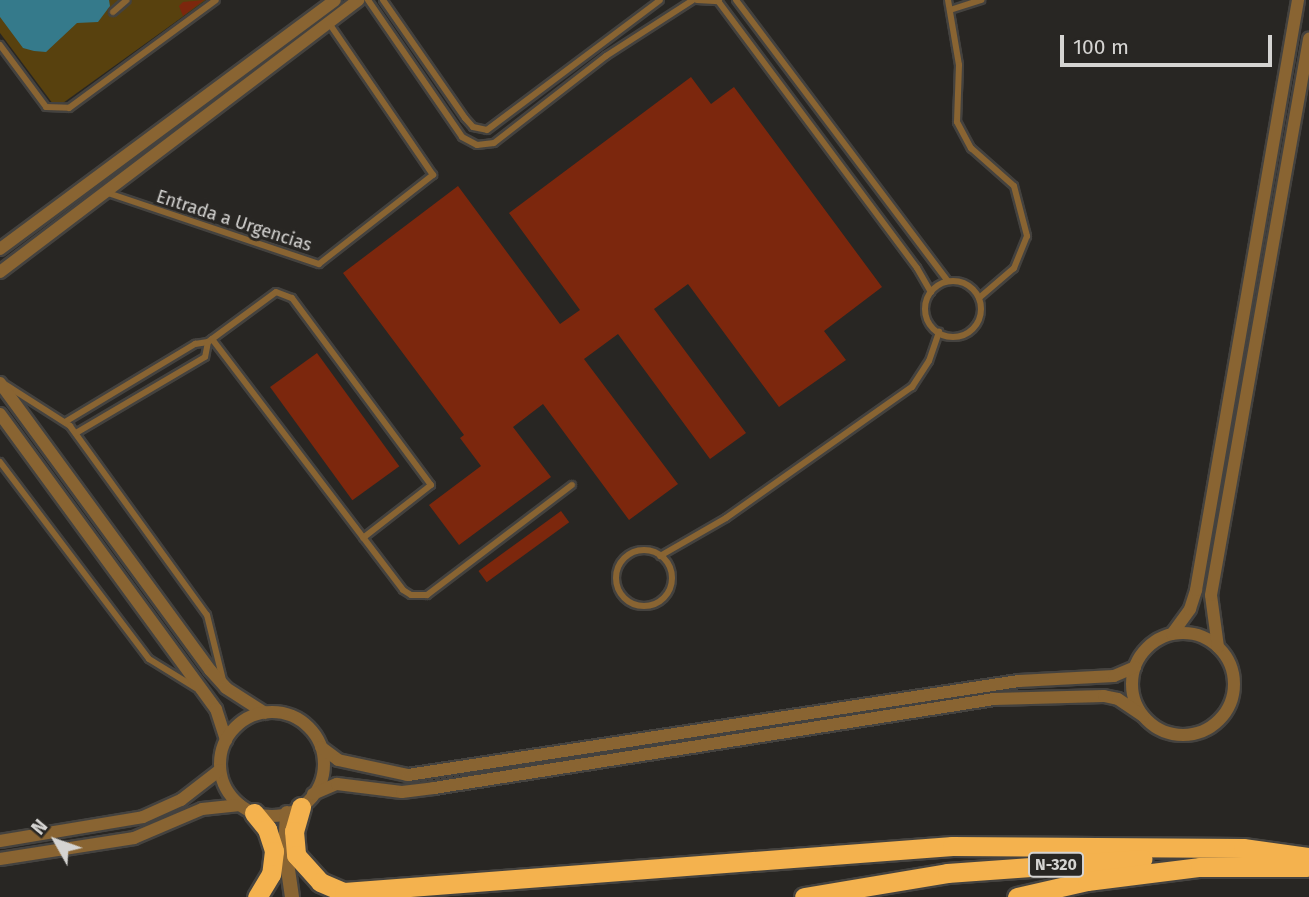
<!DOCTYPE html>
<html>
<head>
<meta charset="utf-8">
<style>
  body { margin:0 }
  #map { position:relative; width:1309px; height:897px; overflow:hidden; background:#282623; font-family:"Fira Sans",sans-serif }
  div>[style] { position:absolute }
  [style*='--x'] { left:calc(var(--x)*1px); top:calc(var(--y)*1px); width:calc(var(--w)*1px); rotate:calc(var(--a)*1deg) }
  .green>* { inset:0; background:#58410e }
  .water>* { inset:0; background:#357a8b }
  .building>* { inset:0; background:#7c270d; transform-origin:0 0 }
  .roads { filter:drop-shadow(2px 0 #44423f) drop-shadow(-2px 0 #44423f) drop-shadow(0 2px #44423f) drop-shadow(0 -2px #44423f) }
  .service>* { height:6px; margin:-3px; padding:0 3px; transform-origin:3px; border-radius:3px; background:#896432 }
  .service>.ring { margin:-3px; padding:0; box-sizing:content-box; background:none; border:6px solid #896432; border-radius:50% }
  .minor>* { height:12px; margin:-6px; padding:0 6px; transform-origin:6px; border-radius:6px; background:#896432 }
  .minor>.ring { margin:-6px; padding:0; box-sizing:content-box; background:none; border:12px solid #896432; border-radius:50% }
  .tertiary>* { height:14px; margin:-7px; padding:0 7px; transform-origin:7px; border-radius:7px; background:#896432 }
  .trunk>* { height:19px; margin:-9.5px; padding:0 9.5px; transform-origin:9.5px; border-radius:9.5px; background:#f4b24e }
  span { translate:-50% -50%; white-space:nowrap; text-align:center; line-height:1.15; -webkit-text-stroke:6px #282623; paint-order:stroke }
  .shield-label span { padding:2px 5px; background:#282623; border:2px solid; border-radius:5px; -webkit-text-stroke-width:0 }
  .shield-label { font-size:16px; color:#d5d4d2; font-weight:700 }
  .street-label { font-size:18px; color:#d5d4d2 }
  .north { position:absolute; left:21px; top:806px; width:70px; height:70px; -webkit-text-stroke:5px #282623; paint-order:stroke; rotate:310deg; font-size:19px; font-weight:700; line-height:28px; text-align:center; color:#d5d4d2 }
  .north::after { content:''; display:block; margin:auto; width:24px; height:32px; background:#d5d4d2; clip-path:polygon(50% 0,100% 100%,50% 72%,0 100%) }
  .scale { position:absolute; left:1060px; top:35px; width:212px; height:32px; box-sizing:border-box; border:4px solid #d5d4d2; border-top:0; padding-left:9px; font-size:21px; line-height:24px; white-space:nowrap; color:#d5d4d2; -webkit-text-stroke:5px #282623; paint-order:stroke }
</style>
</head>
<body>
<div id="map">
  <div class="green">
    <i style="clip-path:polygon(0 0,206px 0,56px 108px,0 33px)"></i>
  </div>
  <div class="water">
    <i style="clip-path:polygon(0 0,109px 0,110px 6px,98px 22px,77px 23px,46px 52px,34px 51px,23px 48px,0 17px)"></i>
  </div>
  <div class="building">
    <i style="clip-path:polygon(204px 0,183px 16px,179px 6px,183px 2px)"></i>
    <i style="clip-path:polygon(691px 77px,711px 104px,734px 87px,882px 287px,824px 331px,846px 360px,779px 407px,688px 284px,654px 309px,746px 433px,710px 459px,618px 334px,584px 359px,678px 484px,629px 520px,543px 404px,513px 427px,551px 477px,459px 545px,429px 505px,481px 466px,460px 438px,464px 435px,343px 273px,458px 186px,560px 324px,580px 310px,509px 213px)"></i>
    <i style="left:317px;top:353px;width:140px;height:58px;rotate:54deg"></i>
    <i style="left:561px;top:511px;width:14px;height:102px;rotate:54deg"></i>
  </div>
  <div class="roads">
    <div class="service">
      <i style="--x:368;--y:0;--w:166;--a:55.5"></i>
      <i style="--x:462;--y:137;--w:17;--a:28"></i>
      <i style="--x:477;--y:145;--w:17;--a:-7"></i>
      <i style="--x:494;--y:143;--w:142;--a:-37.8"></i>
      <i style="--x:606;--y:56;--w:103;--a:-32.8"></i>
      <i style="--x:383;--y:0;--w:144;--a:55.2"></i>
      <i style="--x:465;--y:118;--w:12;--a:48"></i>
      <i style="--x:473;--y:127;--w:14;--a:12"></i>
      <i style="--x:487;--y:130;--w:216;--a:-36.9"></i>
      <i style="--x:697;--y:0;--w:22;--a:3"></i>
      <i style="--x:736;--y:0;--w:352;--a:53"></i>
      <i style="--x:948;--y:0;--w:66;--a:80.4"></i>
      <i style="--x:959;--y:65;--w:57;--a:92"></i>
      <i style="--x:957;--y:122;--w:30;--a:62"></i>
      <i style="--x:971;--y:148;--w:57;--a:41.5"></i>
      <i style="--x:1014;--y:186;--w:52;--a:75.4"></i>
      <i style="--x:1027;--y:236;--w:35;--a:112"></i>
      <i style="--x:1014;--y:268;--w:46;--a:139.4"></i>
      <i style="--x:718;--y:1;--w:333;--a:53.3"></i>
      <i style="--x:917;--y:268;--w:28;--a:60"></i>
      <i style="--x:950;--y:10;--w:33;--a:-18"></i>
      <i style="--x:113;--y:12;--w:18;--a:-41"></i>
      <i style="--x:0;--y:45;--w:77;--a:53.4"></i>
      <i style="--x:46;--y:107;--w:23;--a:2"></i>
      <i style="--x:69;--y:108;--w:182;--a:-36.3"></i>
      <i style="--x:105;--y:192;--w:226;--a:18.6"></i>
      <i style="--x:319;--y:264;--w:145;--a:-38"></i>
      <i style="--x:433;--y:175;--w:184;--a:-124.4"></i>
      <i class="ring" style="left:925px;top:281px;width:50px;height:50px"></i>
      <i style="--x:212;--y:339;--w:315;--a:52.7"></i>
      <i style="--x:403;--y:590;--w:9;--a:32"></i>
      <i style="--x:411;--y:595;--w:16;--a:0"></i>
      <i style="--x:427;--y:595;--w:182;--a:-37.2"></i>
      <i style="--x:208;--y:342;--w:84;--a:-36.3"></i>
      <i style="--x:276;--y:292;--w:17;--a:21"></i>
      <i style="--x:292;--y:298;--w:233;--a:53.4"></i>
      <i style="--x:431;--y:485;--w:86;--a:142.1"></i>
      <i style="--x:6;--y:385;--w:76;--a:32.6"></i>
      <i style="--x:70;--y:426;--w:233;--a:54.1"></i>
      <i style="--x:207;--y:615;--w:67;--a:76.2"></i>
      <i style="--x:65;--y:422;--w:152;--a:-31"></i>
      <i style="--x:195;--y:344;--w:13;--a:-9"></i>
      <i style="--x:208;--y:342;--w:15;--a:101"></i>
      <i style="--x:205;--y:357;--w:150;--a:149.5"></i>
      <i style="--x:0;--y:462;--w:247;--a:52.9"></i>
      <i style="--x:149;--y:659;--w:55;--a:31.7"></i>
      <i class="ring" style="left:616px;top:550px;width:50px;height:50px"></i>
      <i style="--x:660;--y:556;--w:76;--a:-29.9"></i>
      <i style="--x:726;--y:518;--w:228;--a:-35.2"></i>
      <i style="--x:912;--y:387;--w:31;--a:-57"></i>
      <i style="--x:929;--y:361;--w:31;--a:-71"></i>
    </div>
    <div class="minor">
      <i style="--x:0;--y:249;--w:417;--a:-36.6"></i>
      <i style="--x:0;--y:272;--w:450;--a:-37.2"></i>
      <i style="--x:0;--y:383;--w:356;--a:53.8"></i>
      <i style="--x:210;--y:670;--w:24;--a:48"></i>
      <i style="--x:226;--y:688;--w:46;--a:32.7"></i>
      <i style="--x:0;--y:414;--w:366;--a:53.8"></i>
      <i style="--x:216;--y:709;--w:33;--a:72"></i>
      <i class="ring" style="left:1132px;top:633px;width:90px;height:90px"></i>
      <i style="--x:1172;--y:634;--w:31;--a:-54"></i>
      <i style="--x:1190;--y:609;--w:20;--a:-72"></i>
      <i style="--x:1196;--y:590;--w:599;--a:-80.19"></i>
      <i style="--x:1218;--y:647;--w:52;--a:-97.7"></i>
      <i style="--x:1211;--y:595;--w:565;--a:-80"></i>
      <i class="ring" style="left:220px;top:712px;width:92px;height:92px"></i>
      <i style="--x:321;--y:747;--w:21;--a:37"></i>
      <i style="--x:338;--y:760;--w:72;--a:12.1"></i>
      <i style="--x:408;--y:775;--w:618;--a:-8.75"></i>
      <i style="--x:1019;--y:681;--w:95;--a:-3"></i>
      <i style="--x:1114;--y:676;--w:23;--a:-23"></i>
      <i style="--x:313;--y:794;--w:26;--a:-23"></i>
      <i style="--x:337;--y:784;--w:65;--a:7"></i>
      <i style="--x:402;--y:792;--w:32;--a:-7"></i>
      <i style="--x:434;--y:788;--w:567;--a:-9.03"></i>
      <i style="--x:994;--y:699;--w:110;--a:-1.6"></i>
      <i style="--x:1104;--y:696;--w:14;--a:12"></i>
      <i style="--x:1118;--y:699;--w:30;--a:34"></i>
      <i style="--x:0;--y:841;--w:145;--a:-9.5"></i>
      <i style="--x:143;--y:817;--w:42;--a:-24.1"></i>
      <i style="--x:181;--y:800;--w:49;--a:-37.6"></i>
      <i style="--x:0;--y:859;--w:136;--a:-8.9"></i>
      <i style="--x:134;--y:838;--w:74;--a:-23.1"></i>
      <i style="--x:202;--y:809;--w:38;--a:-6"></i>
    </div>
    <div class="tertiary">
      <i style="--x:287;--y:813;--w:36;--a:93"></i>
      <i style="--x:285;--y:849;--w:49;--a:81.7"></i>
    </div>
    <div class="trunk">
      <i style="--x:301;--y:807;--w:25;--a:106"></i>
      <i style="--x:294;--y:831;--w:24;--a:85"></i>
      <i style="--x:296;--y:855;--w:36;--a:48"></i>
      <i style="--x:320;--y:882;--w:26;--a:23"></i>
      <i style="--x:344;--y:892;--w:610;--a:-4.33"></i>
      <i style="--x:952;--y:846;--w:291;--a:0.4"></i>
      <i style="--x:1243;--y:848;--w:67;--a:7.8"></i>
      <i style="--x:254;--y:813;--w:21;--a:51"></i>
      <i style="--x:267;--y:829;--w:23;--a:72"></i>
      <i style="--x:274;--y:851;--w:23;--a:97"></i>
      <i style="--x:271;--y:874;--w:27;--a:121"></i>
      <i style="--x:804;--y:897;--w:145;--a:-9.5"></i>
      <i style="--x:947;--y:873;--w:196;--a:-4.1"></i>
      <i style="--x:1017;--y:897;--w:72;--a:-12.9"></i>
      <i style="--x:1087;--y:881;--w:114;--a:-7.1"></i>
      <i style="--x:1200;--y:867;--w:107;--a:0"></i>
    </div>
  </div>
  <div class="shield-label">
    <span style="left:1056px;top:865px">N-320</span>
  </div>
  <div class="street-label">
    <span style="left:234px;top:221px;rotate:18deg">Entrada a Urgencias</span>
  </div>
  <div class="north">N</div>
  <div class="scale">100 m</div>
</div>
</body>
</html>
